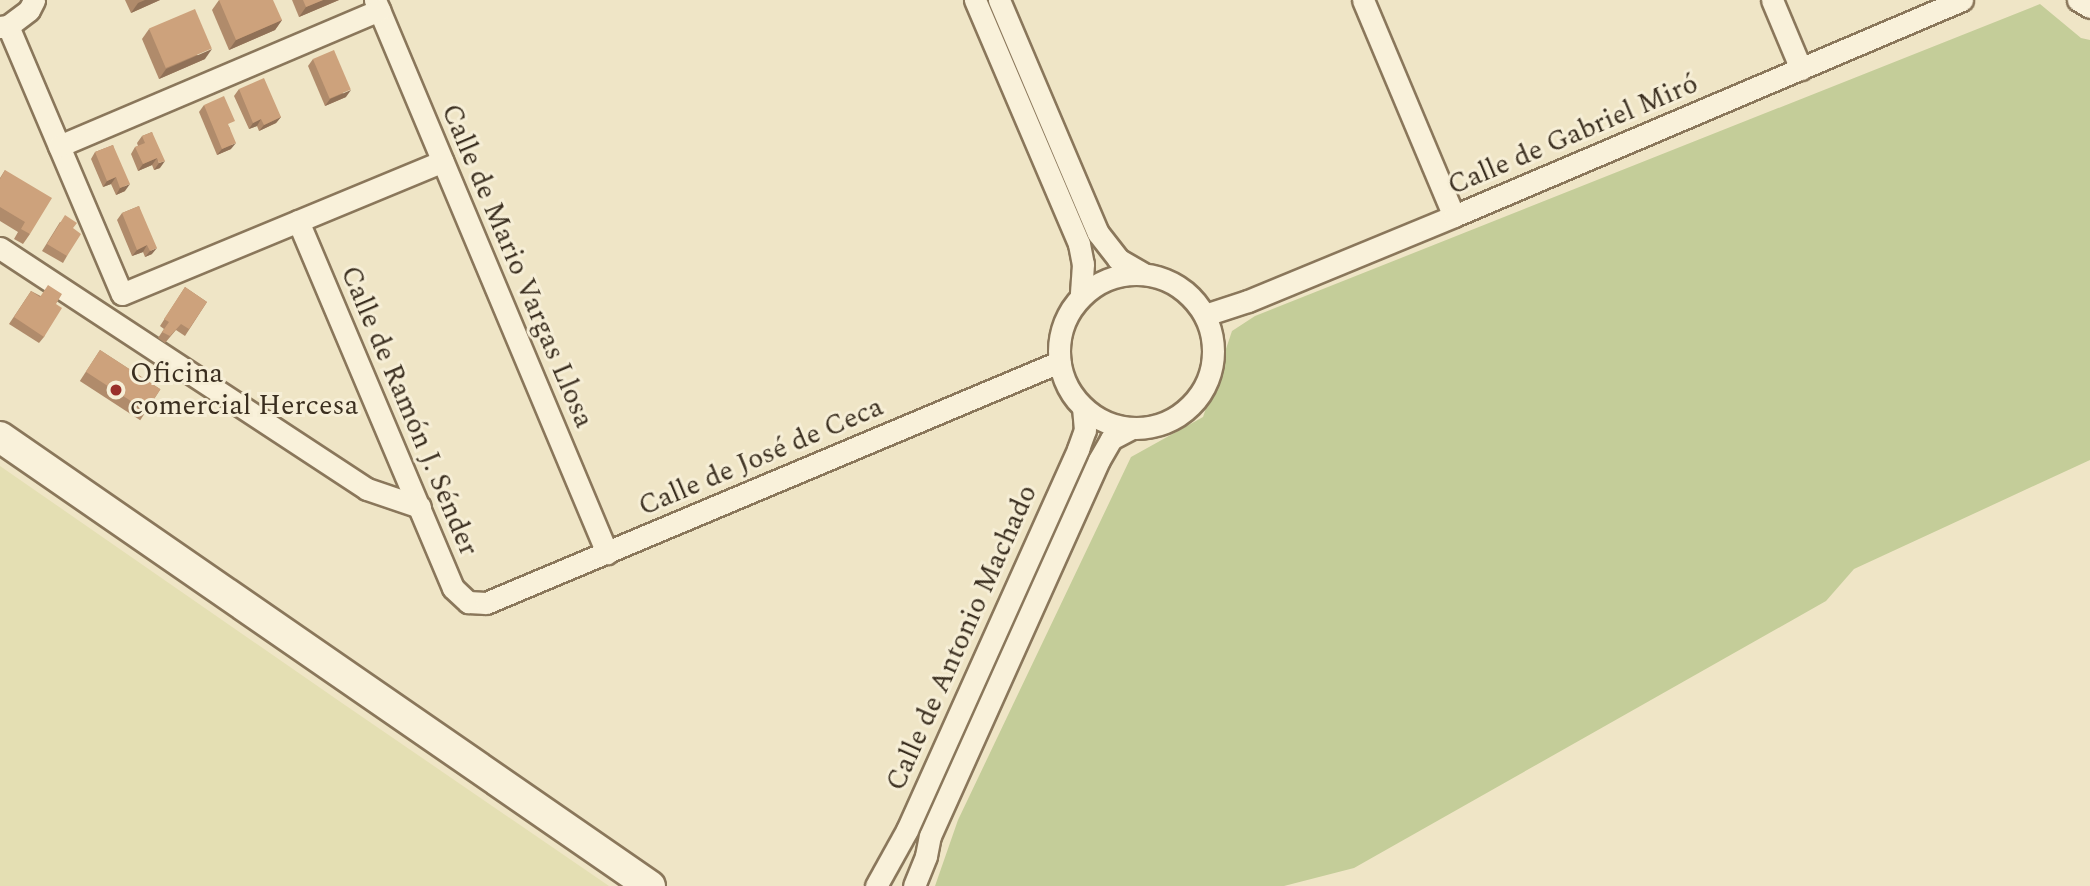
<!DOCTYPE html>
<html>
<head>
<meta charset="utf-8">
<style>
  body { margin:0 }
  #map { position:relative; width:2090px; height:886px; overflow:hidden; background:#efe5c6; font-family:Spectral,serif }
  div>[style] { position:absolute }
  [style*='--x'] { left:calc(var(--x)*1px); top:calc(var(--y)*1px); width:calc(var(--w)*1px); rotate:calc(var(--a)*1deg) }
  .farmland>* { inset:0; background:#e4dfb3 }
  .green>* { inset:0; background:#c4cd99 }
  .roads { filter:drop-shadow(2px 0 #8a775b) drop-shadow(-2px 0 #8a775b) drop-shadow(0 2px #8a775b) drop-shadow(0 -2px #8a775b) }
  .street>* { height:21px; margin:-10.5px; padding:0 10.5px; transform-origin:10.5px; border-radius:10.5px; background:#f9f1da }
  .street>.ring { margin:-10.5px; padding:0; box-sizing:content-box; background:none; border:21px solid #f9f1da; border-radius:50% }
  .secondary>* { height:30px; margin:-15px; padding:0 15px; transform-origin:15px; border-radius:15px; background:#f9f1da }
  .wall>* { inset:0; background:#b08b6b; transform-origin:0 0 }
  .shaded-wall>* { inset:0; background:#907157 }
  .building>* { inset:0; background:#cda27c; transform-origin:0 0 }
  .dots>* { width:19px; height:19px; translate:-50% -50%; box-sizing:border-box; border:4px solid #f6eed6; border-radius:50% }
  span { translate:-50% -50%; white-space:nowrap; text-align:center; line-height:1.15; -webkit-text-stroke:6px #f6eed6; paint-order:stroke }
  .street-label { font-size:28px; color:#3a2e1f }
  .poi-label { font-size:28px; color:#3a2e1f }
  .left { translate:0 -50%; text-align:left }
</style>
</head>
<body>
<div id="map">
  <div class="farmland">
    <i style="clip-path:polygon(0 466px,342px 703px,609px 886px,0 886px)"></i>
  </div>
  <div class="green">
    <i style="clip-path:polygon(2040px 4px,2081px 38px,2090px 40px,2090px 460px,1854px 569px,1826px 601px,1354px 868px,1284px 886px,935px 886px,958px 820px,1131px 457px,1203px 417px,1232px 331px,1255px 316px)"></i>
  </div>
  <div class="roads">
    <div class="street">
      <i style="--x:375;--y:0;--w:600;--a:67.24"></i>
      <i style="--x:975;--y:0;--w:265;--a:66.9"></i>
      <i style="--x:1079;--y:244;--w:20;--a:79"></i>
      <i style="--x:1083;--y:264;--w:32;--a:94"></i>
      <i style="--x:999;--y:0;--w:253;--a:67"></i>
      <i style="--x:1098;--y:233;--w:33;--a:52"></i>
      <i style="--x:1118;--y:259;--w:30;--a:30"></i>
      <i style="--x:1363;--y:0;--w:234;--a:67.2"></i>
      <i style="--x:1772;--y:0;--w:75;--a:67.2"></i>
      <i style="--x:2078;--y:0;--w:14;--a:30"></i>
      <i style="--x:8;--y:26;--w:291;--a:67"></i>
      <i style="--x:0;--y:27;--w:8;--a:-7"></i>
      <i style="--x:8;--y:26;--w:26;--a:-37"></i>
      <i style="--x:29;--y:10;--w:11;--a:-63"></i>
      <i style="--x:59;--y:146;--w:348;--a:-23"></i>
      <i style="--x:298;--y:221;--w:398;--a:67.1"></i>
      <i style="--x:453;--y:588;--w:21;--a:43"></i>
      <i style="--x:468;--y:602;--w:18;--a:3"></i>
      <i style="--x:486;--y:603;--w:622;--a:-22.81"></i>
      <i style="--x:0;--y:248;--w:439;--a:33.3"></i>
      <i style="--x:367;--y:489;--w:56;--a:18.8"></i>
      <i class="ring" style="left:1059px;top:274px;width:133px;height:133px"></i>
      <i style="--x:122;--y:294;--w:347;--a:-22.5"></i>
      <i style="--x:1205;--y:315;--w:45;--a:-18"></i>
      <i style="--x:1248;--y:301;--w:223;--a:-22.4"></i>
      <i style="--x:1454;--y:216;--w:552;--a:-23.04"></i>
      <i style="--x:876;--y:886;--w:64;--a:-61"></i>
      <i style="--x:907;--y:830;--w:418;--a:-65.8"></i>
      <i style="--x:1078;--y:449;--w:20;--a:-70"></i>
      <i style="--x:1085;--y:430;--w:21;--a:-95"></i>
      <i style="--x:914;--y:886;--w:32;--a:-68"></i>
      <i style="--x:926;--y:856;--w:20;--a:-79"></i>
      <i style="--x:930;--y:836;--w:412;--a:-65.8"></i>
      <i style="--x:1099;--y:460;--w:24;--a:-60"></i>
      <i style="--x:1111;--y:439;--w:21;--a:-28"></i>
    </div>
    <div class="secondary">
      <i style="--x:0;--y:437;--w:790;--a:34.64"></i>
    </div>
  </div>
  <div class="wall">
    <i style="clip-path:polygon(125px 0,160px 0,131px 13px)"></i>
    <i style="clip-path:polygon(219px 0,282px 20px,275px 30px,229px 50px,212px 10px)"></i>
    <i style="clip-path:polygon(292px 0,339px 0,299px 17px)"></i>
    <i style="clip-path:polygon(149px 29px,205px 59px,159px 79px,142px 39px)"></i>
    <i style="clip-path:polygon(313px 59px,346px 97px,325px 106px,308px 66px)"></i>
    <i style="clip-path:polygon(239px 89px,281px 117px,276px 123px,259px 131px,257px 126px,249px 129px,234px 96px)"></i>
    <i style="clip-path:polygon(204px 105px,230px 128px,231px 149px,217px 155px,199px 112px)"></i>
    <i style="clip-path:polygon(152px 132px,160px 168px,154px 170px,152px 165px,138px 171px,131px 154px,135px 147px,138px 146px,137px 143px,142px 136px)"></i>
    <i style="clip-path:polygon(113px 145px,125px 191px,116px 195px,111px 184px,103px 187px,91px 159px,95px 152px)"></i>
    <i style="clip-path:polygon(5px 170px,30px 234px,23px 244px,14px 239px,18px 232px,0 221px,0 178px)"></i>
    <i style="clip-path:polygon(139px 206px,152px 254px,145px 257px,143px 252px,132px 256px,117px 220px,122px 213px)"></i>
    <i style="clip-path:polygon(60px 222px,73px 228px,67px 256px,63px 263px,42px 251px)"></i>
    <i style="clip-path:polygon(185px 287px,207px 302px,185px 336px,176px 330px,165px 343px,158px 338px,164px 329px,160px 326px)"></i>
    <i style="clip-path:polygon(31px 291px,56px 304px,44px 337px,39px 343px,9px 324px)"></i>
    <i style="left:100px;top:350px;width:72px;height:37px;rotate:33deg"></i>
  </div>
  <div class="shaded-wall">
    <i style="clip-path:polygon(145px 0,160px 0,131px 13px,138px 3px)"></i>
    <i style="clip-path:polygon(323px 0,339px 0,299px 17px,306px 7px)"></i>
    <i style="clip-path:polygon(282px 20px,275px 30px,229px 50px,236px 40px)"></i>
    <i style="clip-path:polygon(212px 49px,205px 59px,159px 79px,166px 69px)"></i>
    <i style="clip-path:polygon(351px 90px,346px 97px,325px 106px,330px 99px)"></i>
    <i style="clip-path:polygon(281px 117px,276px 123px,259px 131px,264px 125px)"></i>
    <i style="clip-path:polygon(261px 119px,257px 126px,249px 129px,253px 123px)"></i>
    <i style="clip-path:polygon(236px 143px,231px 149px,217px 155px,222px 149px)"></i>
    <i style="clip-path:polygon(157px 158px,152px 165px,138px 171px,143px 164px)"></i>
    <i style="clip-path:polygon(165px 161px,160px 168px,154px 170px,159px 163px)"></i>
    <i style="clip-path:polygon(116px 177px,111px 184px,103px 187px,107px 181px)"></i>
    <i style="clip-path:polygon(130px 184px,125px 191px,116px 195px,120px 188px)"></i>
    <i style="clip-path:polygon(147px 245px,143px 252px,132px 256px,137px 250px)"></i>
    <i style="clip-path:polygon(157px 248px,152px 254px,145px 257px,150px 251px)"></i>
  </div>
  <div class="building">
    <i style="clip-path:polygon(219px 0,273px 0,282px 20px,236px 40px)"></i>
    <i style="clip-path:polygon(303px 0,323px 0,306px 7px)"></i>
    <i style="left:195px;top:9px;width:43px;height:50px;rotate:67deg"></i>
    <i style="left:334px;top:50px;width:43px;height:23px;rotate:67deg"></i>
    <i style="clip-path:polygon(264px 78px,281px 117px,264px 125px,261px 119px,253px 123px,239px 89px)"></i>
    <i style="clip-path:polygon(224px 96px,235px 121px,228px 124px,236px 143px,222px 149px,204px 105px)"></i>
    <i style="clip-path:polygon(152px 132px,165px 161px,159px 163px,157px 158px,143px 164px,135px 147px,145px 143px,142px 136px)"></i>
    <i style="clip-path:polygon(113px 145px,130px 184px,120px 188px,116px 177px,107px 181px,95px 152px)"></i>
    <i style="clip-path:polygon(5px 170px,52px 198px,30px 234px,21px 229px,25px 222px,0 207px,0 179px)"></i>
    <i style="clip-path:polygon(139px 206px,157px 248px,150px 251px,147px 245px,137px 250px,122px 213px)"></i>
    <i style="clip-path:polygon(65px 215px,77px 223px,73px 228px,81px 234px,67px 256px,47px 244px)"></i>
    <i style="clip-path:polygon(48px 285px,62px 294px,56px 304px,62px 308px,44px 337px,14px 317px,31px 291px,40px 297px)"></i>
    <i style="clip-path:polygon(185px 287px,207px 302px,189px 329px,181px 324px,170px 336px,162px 332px,169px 322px,164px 319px)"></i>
    <i style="left:100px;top:350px;width:72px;height:26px;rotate:33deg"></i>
  </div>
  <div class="dots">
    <i style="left:116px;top:390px;background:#9a302b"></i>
  </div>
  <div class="street-label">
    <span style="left:1573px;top:135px;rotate:-23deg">Calle de Gabriel Miró</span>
    <span style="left:517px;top:266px;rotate:67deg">Calle de Mario Vargas Llosa</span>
    <span style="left:409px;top:411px;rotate:67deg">Calle de Ramón J. Sénder</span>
    <span style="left:761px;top:457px;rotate:-23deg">Calle de José de Ceca</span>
    <span style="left:962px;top:638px;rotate:-66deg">Calle de Antonio Machado</span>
  </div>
  <div class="poi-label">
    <span class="left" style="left:130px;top:390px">Oficina<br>comercial Hercesa</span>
  </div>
</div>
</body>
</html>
